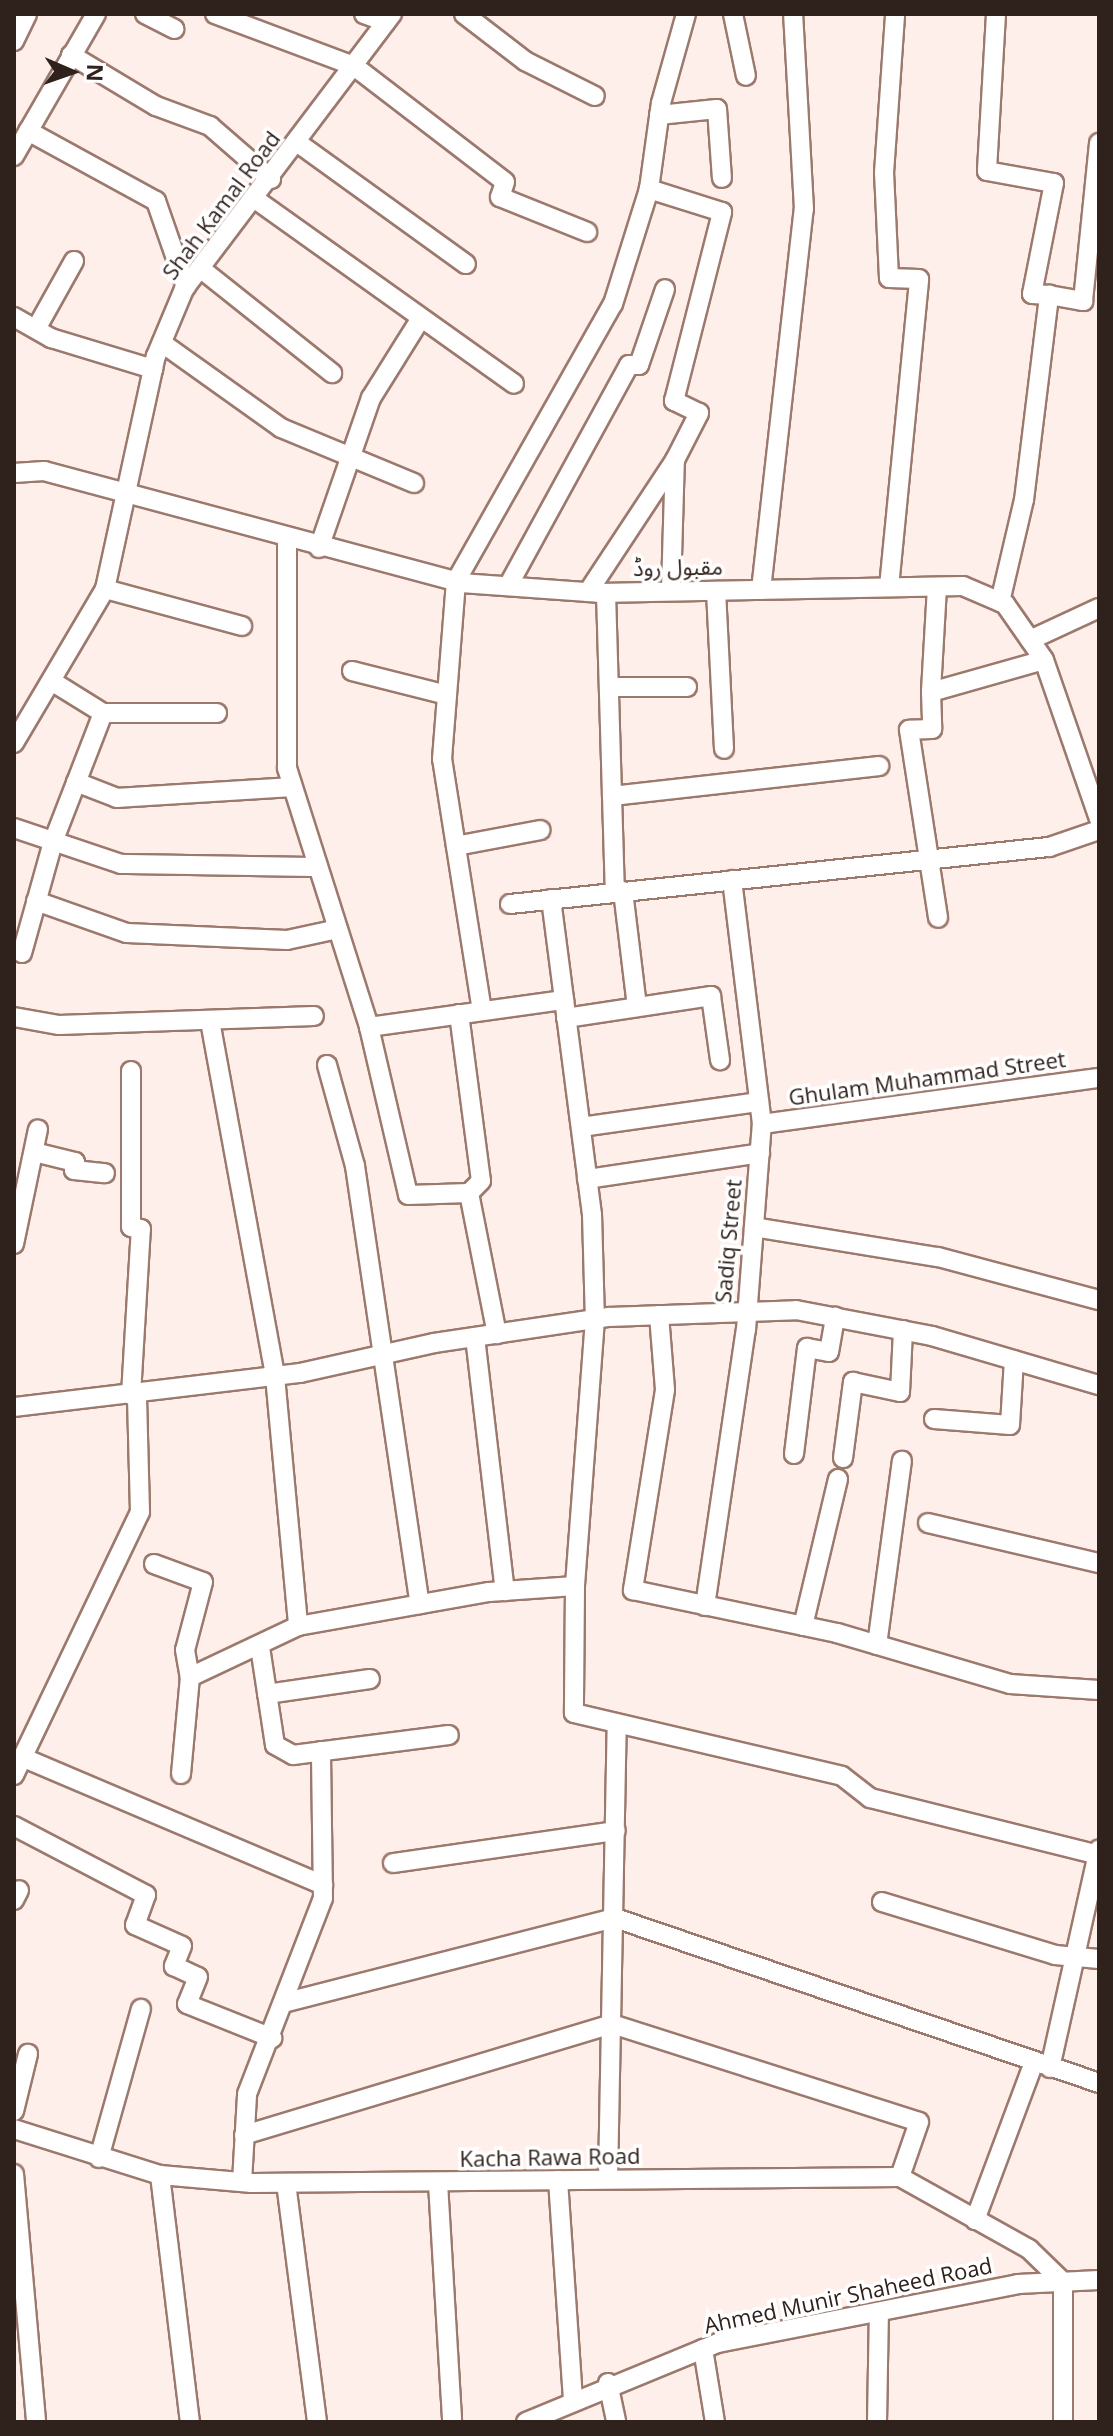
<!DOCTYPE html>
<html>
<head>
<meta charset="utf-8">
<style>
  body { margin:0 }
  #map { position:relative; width:1113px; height:2436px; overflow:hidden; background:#ffefea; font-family:"Open Sans","Noto Sans Arabic",sans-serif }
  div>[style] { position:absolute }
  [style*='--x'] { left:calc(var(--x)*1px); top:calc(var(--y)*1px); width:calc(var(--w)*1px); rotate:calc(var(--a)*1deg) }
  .roads { filter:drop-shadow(2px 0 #9c796d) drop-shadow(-2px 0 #9c796d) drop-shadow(0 2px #9c796d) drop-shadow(0 -2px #9c796d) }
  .minor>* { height:18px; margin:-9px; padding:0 9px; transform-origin:9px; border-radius:9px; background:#fff }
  span { translate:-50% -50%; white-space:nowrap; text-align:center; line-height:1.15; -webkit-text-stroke:7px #fff; paint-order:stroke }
  .street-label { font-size:22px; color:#2f211c }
  .frame { position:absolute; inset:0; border:16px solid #2f211c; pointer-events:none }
  .north { position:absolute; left:32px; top:32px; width:80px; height:80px; -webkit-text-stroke:6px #fff; paint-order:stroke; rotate:92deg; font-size:22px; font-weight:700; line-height:32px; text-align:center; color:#2f211c }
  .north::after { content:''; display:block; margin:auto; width:28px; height:36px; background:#2f211c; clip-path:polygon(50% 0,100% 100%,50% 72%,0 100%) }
</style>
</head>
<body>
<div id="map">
  <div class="roads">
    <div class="minor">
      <i style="--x:145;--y:14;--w:33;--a:27"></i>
      <i style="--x:215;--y:14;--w:148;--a:20.5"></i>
      <i style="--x:354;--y:66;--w:190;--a:37.5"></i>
      <i style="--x:505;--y:182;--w:16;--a:108"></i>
      <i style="--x:500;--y:197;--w:94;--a:21.9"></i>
      <i style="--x:364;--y:14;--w:23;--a:20"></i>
      <i style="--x:464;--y:14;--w:77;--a:37.6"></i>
      <i style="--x:525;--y:61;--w:78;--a:26.6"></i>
      <i style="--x:733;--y:14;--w:63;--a:78.2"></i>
      <i style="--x:996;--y:14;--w:157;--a:93.3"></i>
      <i style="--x:987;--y:171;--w:68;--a:10.2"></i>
      <i style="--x:1054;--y:183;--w:113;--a:101.2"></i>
      <i style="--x:1032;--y:294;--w:17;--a:3"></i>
      <i style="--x:14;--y:41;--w:30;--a:-64"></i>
      <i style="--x:71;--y:55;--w:99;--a:31"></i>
      <i style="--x:156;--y:106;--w:58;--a:20.3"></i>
      <i style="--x:210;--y:126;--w:81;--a:41"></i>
      <i style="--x:659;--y:115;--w:58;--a:-5.9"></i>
      <i style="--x:717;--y:109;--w:69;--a:85.9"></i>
      <i style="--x:28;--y:131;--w:146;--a:28.7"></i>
      <i style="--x:156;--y:201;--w:91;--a:70.8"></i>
      <i style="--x:298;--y:143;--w:207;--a:35.8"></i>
      <i style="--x:14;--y:156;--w:164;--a:-60"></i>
      <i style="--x:255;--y:199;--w:318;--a:35.5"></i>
      <i style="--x:200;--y:268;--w:169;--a:38.5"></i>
      <i style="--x:14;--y:317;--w:43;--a:29.6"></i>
      <i style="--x:51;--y:338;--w:107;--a:16.9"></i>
      <i style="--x:36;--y:329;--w:78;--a:-60.8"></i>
      <i style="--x:162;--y:343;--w:146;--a:35.5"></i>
      <i style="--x:281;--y:428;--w:144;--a:22.5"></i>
      <i style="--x:14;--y:473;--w:30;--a:-4"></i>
      <i style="--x:44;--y:471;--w:432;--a:15"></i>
      <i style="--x:461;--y:583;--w:138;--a:4.1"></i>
      <i style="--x:599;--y:593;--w:364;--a:-1.1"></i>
      <i style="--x:963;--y:586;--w:46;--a:23.2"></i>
      <i style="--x:1005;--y:604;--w:68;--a:55.1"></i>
      <i style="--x:1044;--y:660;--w:168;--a:70.9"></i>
      <i style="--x:287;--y:540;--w:228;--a:90"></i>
      <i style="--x:287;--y:768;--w:272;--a:72.4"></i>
      <i style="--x:369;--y:1027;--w:197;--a:-7.9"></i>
      <i style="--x:319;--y:548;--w:159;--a:-70.9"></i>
      <i style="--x:371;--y:398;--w:94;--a:-58"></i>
      <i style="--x:508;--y:586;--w:252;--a:-61.3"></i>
      <i style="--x:629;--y:365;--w:10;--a:0"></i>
      <i style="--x:639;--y:365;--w:80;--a:-71.1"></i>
      <i style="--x:889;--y:587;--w:309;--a:-84.4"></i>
      <i style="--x:919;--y:279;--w:30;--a:-178"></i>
      <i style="--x:889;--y:278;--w:105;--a:-92.7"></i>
      <i style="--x:884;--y:173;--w:159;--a:-86"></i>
      <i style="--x:937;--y:587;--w:105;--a:93.3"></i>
      <i style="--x:931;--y:692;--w:117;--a:-15.8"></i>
      <i style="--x:105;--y:589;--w:142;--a:15.1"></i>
      <i style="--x:761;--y:590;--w:383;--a:-83.6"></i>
      <i style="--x:804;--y:209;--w:195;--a:-93.2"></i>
      <i style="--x:671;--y:591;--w:131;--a:-88.3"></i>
      <i style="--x:675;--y:460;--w:53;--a:-62.9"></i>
      <i style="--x:699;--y:413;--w:28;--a:-154"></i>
      <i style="--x:674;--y:401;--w:195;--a:-75.7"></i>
      <i style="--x:722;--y:212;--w:77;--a:-162.5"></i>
      <i style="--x:649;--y:189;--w:87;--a:-82.1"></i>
      <i style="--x:661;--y:103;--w:92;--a:-74.3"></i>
      <i style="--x:716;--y:591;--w:158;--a:87.1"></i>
      <i style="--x:588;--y:592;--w:158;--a:-56.6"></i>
      <i style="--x:606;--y:593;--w:298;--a:88.3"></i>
      <i style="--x:1000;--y:602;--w:105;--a:-76.8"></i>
      <i style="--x:1024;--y:500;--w:207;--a:-83"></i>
      <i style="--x:1049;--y:295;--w:35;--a:10"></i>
      <i style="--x:1083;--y:301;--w:159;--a:-84.2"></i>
      <i style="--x:1030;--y:640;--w:76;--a:-24.9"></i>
      <i style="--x:352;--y:671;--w:98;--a:14.2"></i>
      <i style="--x:53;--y:682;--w:59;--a:31.8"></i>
      <i style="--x:103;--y:713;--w:114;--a:0"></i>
      <i style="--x:609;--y:687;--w:78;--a:0"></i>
      <i style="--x:931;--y:692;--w:37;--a:88"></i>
      <i style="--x:932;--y:729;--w:23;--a:178"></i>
      <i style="--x:909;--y:730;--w:190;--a:81.2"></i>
      <i style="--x:14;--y:743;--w:179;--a:-59.4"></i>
      <i style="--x:105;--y:589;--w:239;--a:-77.7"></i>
      <i style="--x:156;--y:356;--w:73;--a:-67.3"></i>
      <i style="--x:184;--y:289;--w:345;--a:-52.9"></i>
      <i style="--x:76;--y:782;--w:44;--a:21.3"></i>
      <i style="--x:117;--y:798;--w:175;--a:-3.6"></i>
      <i style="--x:612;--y:796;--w:269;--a:-6.4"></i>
      <i style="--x:14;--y:828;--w:113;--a:18.6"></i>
      <i style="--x:121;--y:864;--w:197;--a:0.9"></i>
      <i style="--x:456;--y:846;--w:86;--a:-10.7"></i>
      <i style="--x:623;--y:891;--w:117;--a:83.1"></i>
      <i style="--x:551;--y:899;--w:318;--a:82.6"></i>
      <i style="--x:592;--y:1214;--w:105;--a:88.4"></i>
      <i style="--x:595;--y:1319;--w:268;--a:94.3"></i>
      <i style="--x:575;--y:1586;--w:127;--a:90.5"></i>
      <i style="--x:574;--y:1713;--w:275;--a:13.2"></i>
      <i style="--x:842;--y:1776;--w:36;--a:38"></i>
      <i style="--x:870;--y:1798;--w:235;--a:14"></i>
      <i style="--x:36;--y:901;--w:96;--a:19.4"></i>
      <i style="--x:127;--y:933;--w:160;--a:2.5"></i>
      <i style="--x:287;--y:940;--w:52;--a:-12.2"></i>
      <i style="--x:510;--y:904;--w:542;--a:-6.04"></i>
      <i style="--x:1049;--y:847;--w:53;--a:-18.8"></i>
      <i style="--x:22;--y:953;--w:115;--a:-74.4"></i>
      <i style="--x:53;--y:842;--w:138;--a:-68.8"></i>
      <i style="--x:482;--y:1011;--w:255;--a:-99"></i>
      <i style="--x:442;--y:759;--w:179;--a:-85.5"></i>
      <i style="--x:456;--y:581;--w:318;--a:-60.5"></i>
      <i style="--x:613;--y:304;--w:121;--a:-72.6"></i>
      <i style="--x:459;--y:1014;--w:168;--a:82.5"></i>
      <i style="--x:481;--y:1181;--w:17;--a:135"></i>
      <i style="--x:14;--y:1017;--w:46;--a:10.1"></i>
      <i style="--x:59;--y:1025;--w:255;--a:-2"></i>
      <i style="--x:566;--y:1018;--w:147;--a:-8.6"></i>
      <i style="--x:711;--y:996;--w:65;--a:82"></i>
      <i style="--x:210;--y:1021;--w:361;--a:79.6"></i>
      <i style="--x:275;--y:1376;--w:251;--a:84.7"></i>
      <i style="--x:369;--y:1027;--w:172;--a:76.9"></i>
      <i style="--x:408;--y:1195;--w:61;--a:-1.9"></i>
      <i style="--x:469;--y:1193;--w:144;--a:78.8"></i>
      <i style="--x:327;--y:1065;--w:105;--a:74.5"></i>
      <i style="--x:355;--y:1166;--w:443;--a:81.6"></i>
      <i style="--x:762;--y:1124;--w:340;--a:-7.8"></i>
      <i style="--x:581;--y:1127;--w:180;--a:-8"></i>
      <i style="--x:34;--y:1152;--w:42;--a:13.7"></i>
      <i style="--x:75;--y:1162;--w:8;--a:97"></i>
      <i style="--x:74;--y:1170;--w:31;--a:6"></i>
      <i style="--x:587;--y:1179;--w:175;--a:-8.5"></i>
      <i style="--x:754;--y:1227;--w:186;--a:9.3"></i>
      <i style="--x:938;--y:1257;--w:167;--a:15"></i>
      <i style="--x:14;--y:1244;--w:117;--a:-78.2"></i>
      <i style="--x:659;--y:1315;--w:75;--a:85.4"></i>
      <i style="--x:665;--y:1390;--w:203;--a:99.1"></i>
      <i style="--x:633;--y:1590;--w:208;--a:11.9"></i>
      <i style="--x:837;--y:1633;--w:180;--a:16.4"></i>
      <i style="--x:1010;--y:1684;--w:89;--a:3.9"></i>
      <i style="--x:475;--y:1337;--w:256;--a:83.3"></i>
      <i style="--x:131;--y:1395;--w:166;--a:-86.6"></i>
      <i style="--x:141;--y:1229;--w:10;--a:-169"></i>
      <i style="--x:131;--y:1227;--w:156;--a:-90"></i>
      <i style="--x:14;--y:1407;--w:288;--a:-6.8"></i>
      <i style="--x:300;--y:1373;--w:137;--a:-12.6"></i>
      <i style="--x:434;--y:1343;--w:177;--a:-8.5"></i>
      <i style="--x:609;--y:1317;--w:187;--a:-2.1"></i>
      <i style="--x:796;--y:1310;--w:138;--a:10.8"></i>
      <i style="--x:932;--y:1336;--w:174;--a:16.4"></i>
      <i style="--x:934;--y:1419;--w:76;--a:4.5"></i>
      <i style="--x:1010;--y:1425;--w:65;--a:-86.5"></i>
      <i style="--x:794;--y:1454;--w:107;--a:-83"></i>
      <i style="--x:807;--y:1348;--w:22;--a:10"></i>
      <i style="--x:829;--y:1352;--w:36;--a:-80"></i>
      <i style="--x:843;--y:1458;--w:77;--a:-82.5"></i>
      <i style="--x:853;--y:1382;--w:48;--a:12"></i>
      <i style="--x:900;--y:1392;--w:62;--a:-87.2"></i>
      <i style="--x:928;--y:1523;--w:176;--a:13.2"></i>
      <i style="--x:154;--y:1564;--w:52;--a:20.2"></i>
      <i style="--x:203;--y:1582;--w:70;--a:104.8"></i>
      <i style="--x:185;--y:1650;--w:27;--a:80"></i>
      <i style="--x:705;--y:1606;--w:279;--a:-81.6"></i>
      <i style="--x:746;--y:1330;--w:207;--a:-85.6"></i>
      <i style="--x:762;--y:1124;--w:246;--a:-97"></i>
      <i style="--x:803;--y:1626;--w:151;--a:-76.6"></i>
      <i style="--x:877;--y:1645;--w:186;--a:-82.3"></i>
      <i style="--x:260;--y:1647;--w:99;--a:81.3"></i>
      <i style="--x:275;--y:1745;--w:21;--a:29"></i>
      <i style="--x:293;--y:1755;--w:157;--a:-7.3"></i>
      <i style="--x:267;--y:1694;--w:104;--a:-8.3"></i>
      <i style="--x:24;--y:1758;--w:325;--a:23"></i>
      <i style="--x:181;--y:1774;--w:97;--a:-84.7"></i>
      <i style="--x:190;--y:1677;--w:119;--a:-25.3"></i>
      <i style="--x:298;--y:1626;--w:194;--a:-10.1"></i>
      <i style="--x:489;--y:1592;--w:86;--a:-4"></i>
      <i style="--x:14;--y:1775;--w:292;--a:-64.4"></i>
      <i style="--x:140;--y:1512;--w:118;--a:-91.5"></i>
      <i style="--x:14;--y:1826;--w:149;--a:27.6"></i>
      <i style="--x:146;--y:1895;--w:32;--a:110"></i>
      <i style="--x:135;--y:1925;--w:51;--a:24.1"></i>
      <i style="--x:182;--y:1946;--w:22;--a:112"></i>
      <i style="--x:174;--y:1966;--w:26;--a:25"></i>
      <i style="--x:198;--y:1977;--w:29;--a:112"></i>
      <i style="--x:187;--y:2004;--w:92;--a:21.8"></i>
      <i style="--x:393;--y:1863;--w:225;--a:-8.2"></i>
      <i style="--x:14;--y:1900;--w:11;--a:-63"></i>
      <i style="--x:882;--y:1902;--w:181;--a:17"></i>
      <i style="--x:1055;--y:1955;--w:44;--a:5.2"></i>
      <i style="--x:287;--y:2002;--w:339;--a:-14.4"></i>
      <i style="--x:615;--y:1918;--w:511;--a:18.82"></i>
      <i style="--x:1050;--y:2068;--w:224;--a:-77.4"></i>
      <i style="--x:14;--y:2111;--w:59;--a:-76.2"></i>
      <i style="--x:14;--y:2129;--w:153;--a:17.5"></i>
      <i style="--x:160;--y:2175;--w:92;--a:5"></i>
      <i style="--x:252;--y:2183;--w:648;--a:-0.53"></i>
      <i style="--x:900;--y:2177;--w:148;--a:29.2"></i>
      <i style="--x:1029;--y:2249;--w:47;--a:44.1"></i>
      <i style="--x:1063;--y:2282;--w:140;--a:90"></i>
      <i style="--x:244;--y:2135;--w:384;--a:-16.8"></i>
      <i style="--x:612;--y:2024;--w:322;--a:17.7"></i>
      <i style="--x:919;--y:2122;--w:58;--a:109.1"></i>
      <i style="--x:99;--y:2158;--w:155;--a:-74.3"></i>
      <i style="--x:14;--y:2174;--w:249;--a:84.9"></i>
      <i style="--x:160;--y:2175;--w:249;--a:83.1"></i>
      <i style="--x:608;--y:2179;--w:454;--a:-88.9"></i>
      <i style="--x:558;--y:2180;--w:221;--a:86.1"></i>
      <i style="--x:242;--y:2182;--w:88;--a:-86.7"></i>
      <i style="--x:247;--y:2094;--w:210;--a:-68.8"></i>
      <i style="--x:323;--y:1898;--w:147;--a:-90.8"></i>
      <i style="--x:286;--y:2183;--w:241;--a:82.6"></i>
      <i style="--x:438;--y:2183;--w:239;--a:86.6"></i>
      <i style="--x:975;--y:2220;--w:169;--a:-69.5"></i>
      <i style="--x:703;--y:2349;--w:74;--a:80.7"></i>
      <i style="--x:608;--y:2383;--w:40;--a:78"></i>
      <i style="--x:526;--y:2422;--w:208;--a:-22.4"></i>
      <i style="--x:718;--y:2343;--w:306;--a:-11.1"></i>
      <i style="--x:1018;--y:2284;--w:81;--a:-2.8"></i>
      <i style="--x:877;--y:2422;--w:110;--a:-89"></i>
    </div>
  </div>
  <div class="street-label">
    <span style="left:221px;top:205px;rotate:-53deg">Shah Kamal Road</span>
    <span style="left:678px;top:567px;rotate:-1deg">مقبول روڈ</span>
    <span style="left:927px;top:1078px;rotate:-8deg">Ghulam Muhammad Street</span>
    <span style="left:728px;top:1241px;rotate:-85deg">Sadiq Street</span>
    <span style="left:550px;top:2157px;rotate:-1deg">Kacha Rawa Road</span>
    <span style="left:848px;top:2295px;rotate:-12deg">Ahmed Munir Shaheed Road</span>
  </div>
  <div class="frame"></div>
  <div class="north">N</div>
</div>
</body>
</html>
